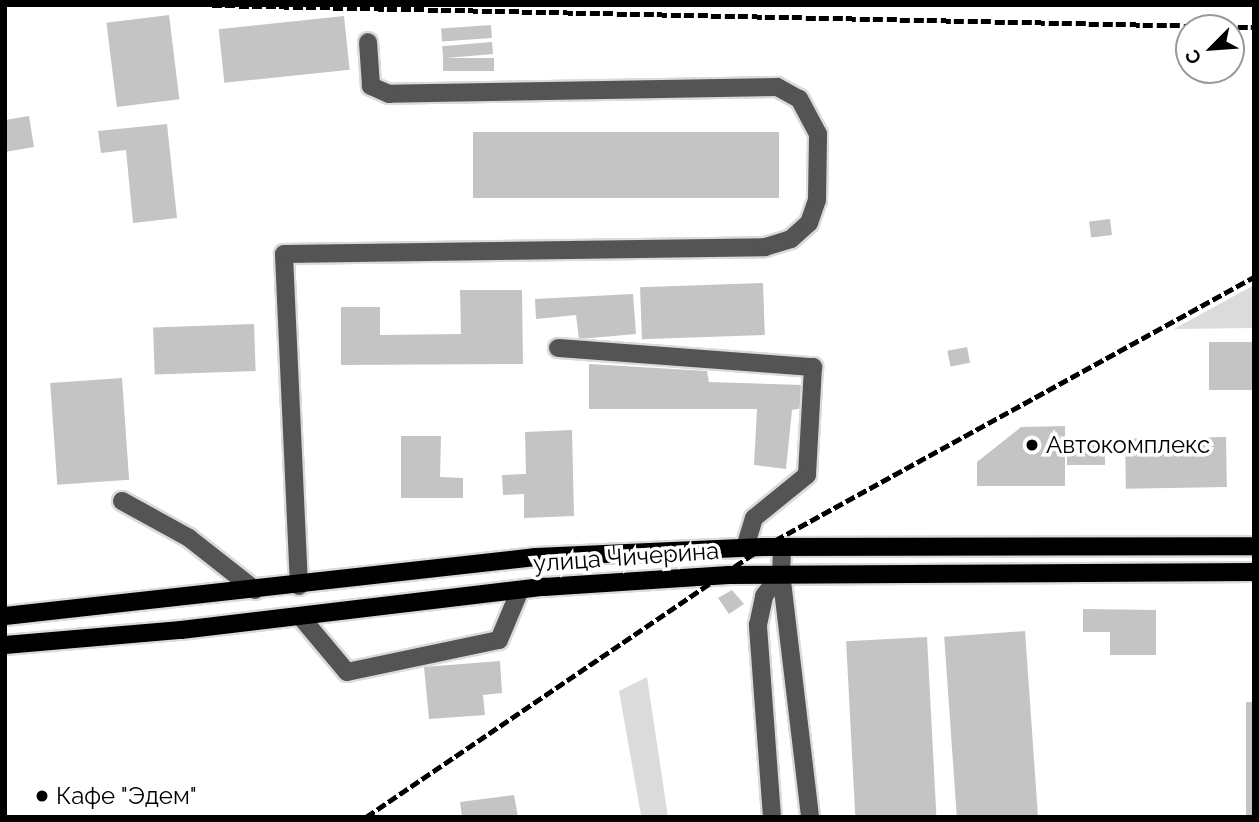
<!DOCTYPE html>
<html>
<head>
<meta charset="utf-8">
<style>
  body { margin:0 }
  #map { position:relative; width:1259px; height:822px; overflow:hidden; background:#fff; font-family:Raleway,sans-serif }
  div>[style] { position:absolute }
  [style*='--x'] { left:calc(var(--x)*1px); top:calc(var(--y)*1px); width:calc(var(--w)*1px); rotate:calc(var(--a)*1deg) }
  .green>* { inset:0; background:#dbdbdb }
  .building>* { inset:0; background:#c4c4c4; transform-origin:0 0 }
  .roads { filter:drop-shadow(2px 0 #dbdbdb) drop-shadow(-2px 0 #dbdbdb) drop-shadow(0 2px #dbdbdb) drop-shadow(0 -2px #dbdbdb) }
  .minor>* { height:18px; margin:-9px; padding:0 9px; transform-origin:9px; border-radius:9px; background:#545454 }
  .major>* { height:18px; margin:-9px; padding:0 9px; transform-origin:9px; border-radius:9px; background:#000 }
  .rail>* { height:5px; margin-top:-2.5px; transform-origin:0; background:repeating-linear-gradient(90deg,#000 0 10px,transparent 0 13.5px) }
  .dots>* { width:19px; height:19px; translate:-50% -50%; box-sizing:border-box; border:4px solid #fff; border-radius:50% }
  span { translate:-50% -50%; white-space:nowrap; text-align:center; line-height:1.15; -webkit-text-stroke:7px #fff; paint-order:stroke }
  .poi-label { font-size:24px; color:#000 }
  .left { translate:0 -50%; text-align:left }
  .street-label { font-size:24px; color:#000 }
  .frame { position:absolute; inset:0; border:7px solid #000; pointer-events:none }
  .north { position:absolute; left:1175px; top:14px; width:70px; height:70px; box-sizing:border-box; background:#fff; border:2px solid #999; border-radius:50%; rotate:245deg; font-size:19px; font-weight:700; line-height:28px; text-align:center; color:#000 }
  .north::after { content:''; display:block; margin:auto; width:24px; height:32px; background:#000; clip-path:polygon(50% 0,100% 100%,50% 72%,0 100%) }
</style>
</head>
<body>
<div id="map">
  <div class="green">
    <i style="clip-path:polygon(1254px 285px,1254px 328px,1174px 329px)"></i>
    <i style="clip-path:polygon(647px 677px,668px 817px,635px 817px,641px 815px,619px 691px)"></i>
  </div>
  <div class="building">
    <i style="left:169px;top:15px;width:85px;height:63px;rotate:83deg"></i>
    <i style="left:344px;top:16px;width:54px;height:126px;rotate:84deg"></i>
    <i style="left:491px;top:25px;width:13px;height:50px;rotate:86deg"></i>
    <i style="left:492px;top:42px;width:12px;height:50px;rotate:85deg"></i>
    <i style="left:494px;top:58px;width:13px;height:51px;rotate:90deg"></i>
    <i style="clip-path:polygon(29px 116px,34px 147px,5px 152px,5px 120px)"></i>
    <i style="clip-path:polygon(167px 124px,177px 218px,133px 223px,126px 150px,101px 153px,98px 131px)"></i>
    <i style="left:473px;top:132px;width:306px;height:66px"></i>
    <i style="left:1110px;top:219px;width:16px;height:21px;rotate:83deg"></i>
    <i style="left:763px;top:283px;width:52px;height:123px;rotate:88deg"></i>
    <i style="clip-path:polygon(460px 290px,522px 290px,523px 364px,341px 365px,341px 307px,380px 307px,380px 335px,461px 334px)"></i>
    <i style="clip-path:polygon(633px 294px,636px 334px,579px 339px,576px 315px,536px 319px,535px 299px)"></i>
    <i style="left:254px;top:324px;width:47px;height:101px;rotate:88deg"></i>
    <i style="left:1254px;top:342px;width:48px;height:45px;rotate:90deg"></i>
    <i style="left:967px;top:347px;width:16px;height:20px;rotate:79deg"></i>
    <i style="clip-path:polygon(589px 364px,707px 371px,709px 382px,803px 385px,803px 408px,792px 410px,786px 469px,754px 465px,757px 409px,589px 409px)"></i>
    <i style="left:122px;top:378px;width:102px;height:72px;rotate:86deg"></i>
    <i style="clip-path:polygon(1065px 426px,1065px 486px,977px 486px,977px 462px,1021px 427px)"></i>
    <i style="clip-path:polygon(572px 430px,574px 516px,524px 518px,524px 494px,503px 495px,502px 475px,526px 474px,525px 432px)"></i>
    <i style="clip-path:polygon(401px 436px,441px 436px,440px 477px,463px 478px,463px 498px,401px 498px)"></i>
    <i style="left:1226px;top:437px;width:50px;height:101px;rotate:89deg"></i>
    <i style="left:1067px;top:439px;width:38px;height:26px"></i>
    <i style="clip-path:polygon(732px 590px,744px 604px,729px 614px,718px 598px)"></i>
    <i style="clip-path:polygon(1083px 609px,1156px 610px,1156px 655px,1110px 655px,1110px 632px,1083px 632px)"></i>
    <i style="left:1025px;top:631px;width:186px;height:81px;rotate:86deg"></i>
    <i style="left:927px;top:637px;width:180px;height:81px;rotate:87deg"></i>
    <i style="clip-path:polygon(500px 661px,502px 693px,483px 695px,485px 715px,429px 719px,424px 667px)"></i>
    <i style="left:1246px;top:702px;width:8px;height:115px"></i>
    <i style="clip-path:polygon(514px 795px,518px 817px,462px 817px,460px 802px)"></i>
  </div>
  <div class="roads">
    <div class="minor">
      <i style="--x:558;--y:348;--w:256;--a:4.3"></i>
      <i style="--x:813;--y:367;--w:108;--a:93.2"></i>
      <i style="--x:807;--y:475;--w:68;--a:140.9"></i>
      <i style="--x:754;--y:518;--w:31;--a:107"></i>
      <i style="--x:122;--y:501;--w:77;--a:28.9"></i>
      <i style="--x:189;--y:538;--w:84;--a:38.2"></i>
      <i style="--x:782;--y:548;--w:25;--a:92"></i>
      <i style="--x:781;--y:573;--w:246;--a:83.2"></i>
      <i style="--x:299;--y:586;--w:332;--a:-92.6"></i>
      <i style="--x:284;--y:254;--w:481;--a:-0.8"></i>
      <i style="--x:765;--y:247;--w:27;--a:-17"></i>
      <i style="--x:791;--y:239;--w:24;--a:-42"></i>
      <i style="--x:809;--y:223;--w:24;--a:-71"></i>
      <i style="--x:817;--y:200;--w:66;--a:-89.1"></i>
      <i style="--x:818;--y:134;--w:40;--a:-118"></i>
      <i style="--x:799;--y:99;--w:25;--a:-151"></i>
      <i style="--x:777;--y:87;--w:388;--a:179"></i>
      <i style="--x:389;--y:94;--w:20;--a:-156"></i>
      <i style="--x:371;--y:86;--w:44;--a:-93.9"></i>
      <i style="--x:300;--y:616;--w:73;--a:50"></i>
      <i style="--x:347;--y:672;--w:155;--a:-11.9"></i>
      <i style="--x:499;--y:640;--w:54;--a:-67.2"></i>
      <i style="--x:772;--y:817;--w:193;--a:-94.2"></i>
      <i style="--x:758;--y:625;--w:30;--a:-78"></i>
      <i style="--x:764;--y:596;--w:29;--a:-54"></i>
    </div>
    <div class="major">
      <i style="--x:5;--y:616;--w:534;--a:-6.34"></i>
      <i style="--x:536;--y:557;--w:227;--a:-2.5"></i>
      <i style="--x:763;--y:547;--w:491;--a:-0.1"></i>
      <i style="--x:5;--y:645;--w:177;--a:-4.9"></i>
      <i style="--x:181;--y:630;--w:366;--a:-6.8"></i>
      <i style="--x:544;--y:587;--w:185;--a:-3.7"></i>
      <i style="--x:729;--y:575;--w:525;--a:-0.33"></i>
    </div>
  </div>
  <div class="rail">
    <i style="--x:212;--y:5;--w:1042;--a:1.21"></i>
    <i style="--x:366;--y:817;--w:480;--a:-34.2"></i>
    <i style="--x:763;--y:547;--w:560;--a:-28.81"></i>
  </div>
  <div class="dots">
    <i style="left:1032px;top:445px;background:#000"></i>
    <i style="left:42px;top:796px;background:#000"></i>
  </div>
  <div class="poi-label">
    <span class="left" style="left:1046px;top:445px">Автокомплекс</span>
    <span class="left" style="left:56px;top:796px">Кафе "Эдем"</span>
  </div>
  <div class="street-label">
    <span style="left:626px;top:557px;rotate:-4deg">улица Чичерина</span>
  </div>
  <div class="frame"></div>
  <div class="north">С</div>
</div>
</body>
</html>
